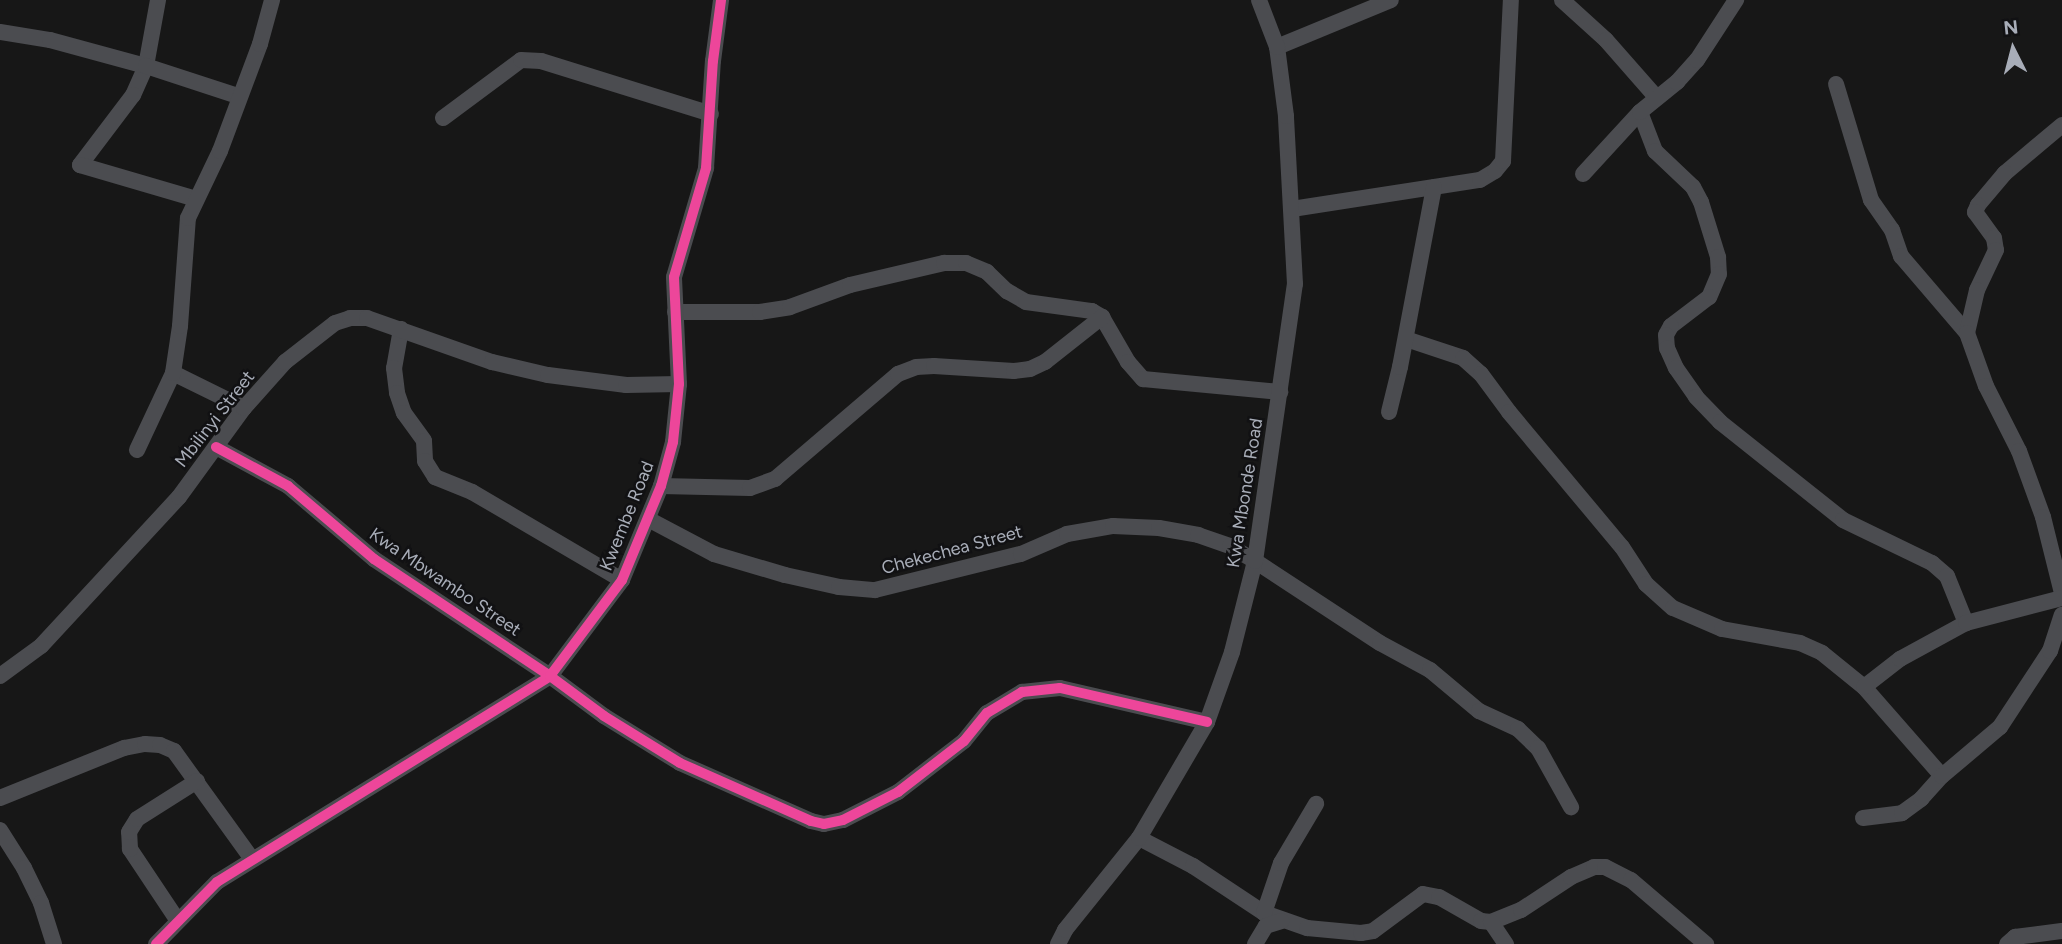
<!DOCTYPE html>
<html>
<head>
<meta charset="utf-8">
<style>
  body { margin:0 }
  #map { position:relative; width:2062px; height:944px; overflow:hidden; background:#171717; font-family:Figtree,sans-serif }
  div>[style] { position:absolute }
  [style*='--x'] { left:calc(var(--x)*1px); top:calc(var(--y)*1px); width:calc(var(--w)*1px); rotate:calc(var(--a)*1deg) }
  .street>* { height:16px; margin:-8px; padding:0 8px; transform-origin:8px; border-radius:8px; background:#4b4c50 }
  .cycleway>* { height:10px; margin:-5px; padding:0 5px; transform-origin:5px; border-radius:5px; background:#ed469a }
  span { translate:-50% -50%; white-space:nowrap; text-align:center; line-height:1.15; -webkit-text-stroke:5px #111113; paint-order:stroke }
  .street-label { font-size:18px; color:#a8adb8 }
  .north { position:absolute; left:1978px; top:14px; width:70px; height:70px; -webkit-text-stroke:5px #111113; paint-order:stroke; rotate:354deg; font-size:19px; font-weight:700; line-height:28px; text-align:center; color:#a8adb8 }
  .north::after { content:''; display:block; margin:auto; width:24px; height:32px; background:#a8adb8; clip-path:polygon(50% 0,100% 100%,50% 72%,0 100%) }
</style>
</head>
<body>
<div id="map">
  <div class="street">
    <i style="--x:158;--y:0;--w:67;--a:100.3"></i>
    <i style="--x:146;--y:66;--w:32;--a:114"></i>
    <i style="--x:133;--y:95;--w:88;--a:127.1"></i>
    <i style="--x:80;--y:165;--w:121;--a:16.3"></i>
    <i style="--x:1562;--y:0;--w:59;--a:42.3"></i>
    <i style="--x:1606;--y:40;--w:77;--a:48.7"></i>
    <i style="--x:0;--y:32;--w:51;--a:9.1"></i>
    <i style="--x:50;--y:40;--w:99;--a:15.2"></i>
    <i style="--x:146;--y:66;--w:97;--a:18.1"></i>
    <i style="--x:1277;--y:47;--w:123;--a:-22.4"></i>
    <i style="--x:1836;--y:84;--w:121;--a:73.2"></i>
    <i style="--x:1871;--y:200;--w:37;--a:55"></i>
    <i style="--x:1892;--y:230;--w:28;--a:71"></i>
    <i style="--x:1901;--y:256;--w:101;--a:49.4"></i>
    <i style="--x:1640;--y:112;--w:42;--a:69"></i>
    <i style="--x:1655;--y:151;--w:52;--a:43.5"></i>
    <i style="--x:1693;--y:187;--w:17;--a:62"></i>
    <i style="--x:1701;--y:202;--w:58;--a:72.8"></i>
    <i style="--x:1718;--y:257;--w:17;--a:87"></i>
    <i style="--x:1719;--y:274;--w:25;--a:113"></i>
    <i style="--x:1709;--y:297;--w:48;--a:142.7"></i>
    <i style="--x:1671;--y:326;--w:10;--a:119"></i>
    <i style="--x:1666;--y:335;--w:13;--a:86"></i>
    <i style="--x:1667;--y:348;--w:22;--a:66"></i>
    <i style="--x:1676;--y:368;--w:35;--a:55"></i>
    <i style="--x:1696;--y:397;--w:35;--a:46"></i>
    <i style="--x:1720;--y:422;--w:157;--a:38.5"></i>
    <i style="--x:1843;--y:520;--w:99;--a:25.8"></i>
    <i style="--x:1932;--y:563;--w:20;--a:41"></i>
    <i style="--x:1947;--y:576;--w:51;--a:68"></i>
    <i style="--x:443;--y:118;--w:97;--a:-36.6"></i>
    <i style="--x:521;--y:60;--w:20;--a:3"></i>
    <i style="--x:541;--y:61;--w:178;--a:17.3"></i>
    <i style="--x:2062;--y:125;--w:75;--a:139.9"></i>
    <i style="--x:2005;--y:173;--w:42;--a:130.2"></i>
    <i style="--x:1978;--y:205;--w:8;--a:113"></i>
    <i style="--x:1975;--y:212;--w:32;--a:54"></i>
    <i style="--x:1994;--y:238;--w:12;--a:81"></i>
    <i style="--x:1996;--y:250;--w:44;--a:115.4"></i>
    <i style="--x:1977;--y:290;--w:44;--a:103.1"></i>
    <i style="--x:1967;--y:333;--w:56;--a:70.3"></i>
    <i style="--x:1986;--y:386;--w:73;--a:63.1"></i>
    <i style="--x:2019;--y:451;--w:70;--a:70"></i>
    <i style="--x:2043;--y:517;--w:78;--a:76"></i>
    <i style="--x:1583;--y:174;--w:84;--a:-47.4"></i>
    <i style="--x:1640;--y:112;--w:48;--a:-39"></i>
    <i style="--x:1677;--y:82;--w:30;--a:-48"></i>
    <i style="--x:1697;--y:60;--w:72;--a:-57"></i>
    <i style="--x:1292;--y:209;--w:190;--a:-8.8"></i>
    <i style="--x:1480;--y:180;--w:17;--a:-31"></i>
    <i style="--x:1495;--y:171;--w:13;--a:-51"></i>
    <i style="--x:1503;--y:161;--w:161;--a:-87.2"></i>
    <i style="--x:675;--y:312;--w:85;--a:0"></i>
    <i style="--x:760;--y:312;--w:30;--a:-9"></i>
    <i style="--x:790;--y:307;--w:64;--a:-20.1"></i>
    <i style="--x:850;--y:285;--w:97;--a:-13.2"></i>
    <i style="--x:944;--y:263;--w:22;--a:0"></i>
    <i style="--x:966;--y:263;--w:23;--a:23"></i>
    <i style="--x:987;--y:272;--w:28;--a:44"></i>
    <i style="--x:1007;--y:291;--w:22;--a:30"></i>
    <i style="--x:1026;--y:302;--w:67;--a:7.8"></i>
    <i style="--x:1092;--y:311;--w:12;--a:31"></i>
    <i style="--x:1102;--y:317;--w:52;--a:60"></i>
    <i style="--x:1128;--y:362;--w:23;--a:49"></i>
    <i style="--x:1143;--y:379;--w:138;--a:5.4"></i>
    <i style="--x:401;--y:329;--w:40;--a:100"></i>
    <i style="--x:394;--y:368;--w:25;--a:83"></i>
    <i style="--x:397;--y:393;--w:21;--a:71"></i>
    <i style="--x:404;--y:413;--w:34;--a:54"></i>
    <i style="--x:424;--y:441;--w:20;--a:87"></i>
    <i style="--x:425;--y:461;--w:19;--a:58"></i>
    <i style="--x:435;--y:477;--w:40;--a:22"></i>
    <i style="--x:472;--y:492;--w:174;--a:30.4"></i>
    <i style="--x:1406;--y:339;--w:60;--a:18.4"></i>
    <i style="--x:1463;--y:358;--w:24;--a:42"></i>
    <i style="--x:1481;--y:374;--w:47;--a:53.6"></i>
    <i style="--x:1509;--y:412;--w:176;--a:50.1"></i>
    <i style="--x:1622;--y:547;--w:44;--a:57"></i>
    <i style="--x:1646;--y:584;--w:36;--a:42"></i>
    <i style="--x:1673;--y:608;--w:53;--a:23.2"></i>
    <i style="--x:1722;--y:629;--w:79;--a:10.2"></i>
    <i style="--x:1800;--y:643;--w:24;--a:24"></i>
    <i style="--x:1822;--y:653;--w:54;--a:39"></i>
    <i style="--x:1864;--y:687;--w:118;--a:48.8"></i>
    <i style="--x:173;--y:373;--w:79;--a:26.2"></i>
    <i style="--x:1389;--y:412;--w:46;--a:-76.3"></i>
    <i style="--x:1400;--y:367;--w:183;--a:-79.3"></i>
    <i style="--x:216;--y:447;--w:82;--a:28.4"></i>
    <i style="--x:288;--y:486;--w:113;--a:40.3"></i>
    <i style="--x:374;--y:559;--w:211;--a:33.6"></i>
    <i style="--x:550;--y:676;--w:67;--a:36.5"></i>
    <i style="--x:604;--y:716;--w:89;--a:31.7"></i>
    <i style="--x:680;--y:763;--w:143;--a:23.9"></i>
    <i style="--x:811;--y:821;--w:13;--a:13"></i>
    <i style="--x:824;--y:824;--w:19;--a:-12"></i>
    <i style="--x:843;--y:820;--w:62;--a:-27"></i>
    <i style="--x:898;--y:792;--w:83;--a:-37.7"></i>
    <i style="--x:964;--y:741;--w:36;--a:-51"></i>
    <i style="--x:987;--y:713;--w:41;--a:-31"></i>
    <i style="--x:1022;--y:692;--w:38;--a:-6"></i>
    <i style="--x:1060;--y:688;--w:151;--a:13"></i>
    <i style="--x:137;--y:450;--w:85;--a:-64.9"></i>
    <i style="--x:173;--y:373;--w:48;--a:-81.5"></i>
    <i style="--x:180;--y:326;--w:108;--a:-85.8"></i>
    <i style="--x:188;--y:218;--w:74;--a:-64.5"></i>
    <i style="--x:220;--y:151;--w:114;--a:-69.5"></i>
    <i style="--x:260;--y:44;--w:46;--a:-74.7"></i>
    <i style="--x:661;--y:486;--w:89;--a:1.3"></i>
    <i style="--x:750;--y:488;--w:27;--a:-20"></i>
    <i style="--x:775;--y:479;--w:162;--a:-40.5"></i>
    <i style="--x:898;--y:374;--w:19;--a:-21"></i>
    <i style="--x:916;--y:367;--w:18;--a:-3"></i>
    <i style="--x:934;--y:366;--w:80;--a:3.6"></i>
    <i style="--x:1014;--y:371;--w:16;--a:-7"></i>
    <i style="--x:1030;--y:369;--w:17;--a:-25"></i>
    <i style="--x:1045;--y:362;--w:73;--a:-38.3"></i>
    <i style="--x:648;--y:519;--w:75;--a:27.9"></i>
    <i style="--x:714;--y:554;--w:74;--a:16.5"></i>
    <i style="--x:785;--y:575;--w:55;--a:12.5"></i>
    <i style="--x:839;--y:587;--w:36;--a:5"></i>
    <i style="--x:875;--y:590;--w:150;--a:-13.9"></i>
    <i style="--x:1021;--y:554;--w:50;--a:-23.5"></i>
    <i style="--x:1067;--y:534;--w:47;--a:-9.9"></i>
    <i style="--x:1113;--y:526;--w:46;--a:2.5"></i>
    <i style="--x:1159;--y:528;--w:40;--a:10"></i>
    <i style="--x:1198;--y:535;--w:34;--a:19"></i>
    <i style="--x:1230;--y:546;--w:29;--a:31"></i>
    <i style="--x:1255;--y:561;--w:149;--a:33.3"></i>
    <i style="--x:1380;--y:643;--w:57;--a:28.4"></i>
    <i style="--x:1430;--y:670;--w:64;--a:39.9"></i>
    <i style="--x:1479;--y:711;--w:43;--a:24.8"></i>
    <i style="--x:1518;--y:729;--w:28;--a:44"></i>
    <i style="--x:1538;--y:748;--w:68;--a:60.8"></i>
    <i style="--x:0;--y:676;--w:51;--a:-36.2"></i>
    <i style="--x:41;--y:646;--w:203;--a:-47.2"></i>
    <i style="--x:179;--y:497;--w:110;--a:-53.9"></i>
    <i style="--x:244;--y:408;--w:62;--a:-48.3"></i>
    <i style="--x:285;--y:362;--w:63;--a:-38"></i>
    <i style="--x:335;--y:323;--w:16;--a:-18"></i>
    <i style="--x:350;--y:318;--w:17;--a:0"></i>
    <i style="--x:367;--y:318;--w:133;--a:19.4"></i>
    <i style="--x:492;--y:362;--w:57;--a:13.1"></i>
    <i style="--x:548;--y:375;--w:79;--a:7.3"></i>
    <i style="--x:626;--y:385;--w:53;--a:-1.1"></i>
    <i style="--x:1864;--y:687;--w:46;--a:-37.9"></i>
    <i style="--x:1900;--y:659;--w:75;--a:-28.6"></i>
    <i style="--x:1966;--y:623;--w:99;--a:-14.6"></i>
    <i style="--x:0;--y:798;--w:134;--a:-22"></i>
    <i style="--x:124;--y:748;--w:21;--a:-11"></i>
    <i style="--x:145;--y:744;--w:15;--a:4"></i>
    <i style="--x:160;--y:745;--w:15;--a:23"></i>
    <i style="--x:174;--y:751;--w:133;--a:54.2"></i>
    <i style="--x:1863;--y:818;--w:39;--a:-7"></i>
    <i style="--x:1902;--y:813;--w:24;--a:-36"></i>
    <i style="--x:1921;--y:799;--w:31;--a:-48"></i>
    <i style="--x:1942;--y:776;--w:76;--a:-40.2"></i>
    <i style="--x:2000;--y:727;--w:91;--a:-56.7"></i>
    <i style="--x:2050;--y:651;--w:38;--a:-72"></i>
    <i style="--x:0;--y:830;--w:45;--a:57.7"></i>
    <i style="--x:24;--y:868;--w:39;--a:64"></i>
    <i style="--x:41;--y:903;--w:43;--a:72.4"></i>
    <i style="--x:1139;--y:838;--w:61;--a:27.4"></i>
    <i style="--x:1193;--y:866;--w:85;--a:33.5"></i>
    <i style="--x:1264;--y:913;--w:46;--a:19.2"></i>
    <i style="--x:1307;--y:928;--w:54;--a:5.3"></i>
    <i style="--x:1361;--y:933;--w:12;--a:-9"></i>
    <i style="--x:1373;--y:931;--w:62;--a:-36.5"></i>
    <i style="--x:1423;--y:894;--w:16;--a:11"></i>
    <i style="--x:1439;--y:897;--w:48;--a:29.7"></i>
    <i style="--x:1481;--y:921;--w:10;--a:6"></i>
    <i style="--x:1491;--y:922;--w:32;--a:-22"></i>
    <i style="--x:1521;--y:910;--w:60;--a:-33.4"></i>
    <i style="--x:1571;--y:877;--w:25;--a:-23"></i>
    <i style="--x:1594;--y:867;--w:11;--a:0"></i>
    <i style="--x:1605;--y:867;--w:29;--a:27"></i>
    <i style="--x:1631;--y:880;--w:99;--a:40.5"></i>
    <i style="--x:1264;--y:913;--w:53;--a:-71.2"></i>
    <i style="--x:1281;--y:863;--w:69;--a:-59.3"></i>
    <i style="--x:178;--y:921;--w:87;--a:-123.7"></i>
    <i style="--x:130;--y:849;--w:17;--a:-93"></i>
    <i style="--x:129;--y:832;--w:15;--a:-58"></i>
    <i style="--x:137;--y:819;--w:71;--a:-32.3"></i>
    <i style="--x:1491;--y:922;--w:27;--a:56"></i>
    <i style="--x:156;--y:944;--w:87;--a:-45.5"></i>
    <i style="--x:217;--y:882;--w:392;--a:-31.7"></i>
    <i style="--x:550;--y:676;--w:120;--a:-53.1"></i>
    <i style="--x:622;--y:580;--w:102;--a:-67.5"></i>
    <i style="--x:661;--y:486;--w:46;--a:-74.7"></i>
    <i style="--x:673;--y:442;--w:58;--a:-84.1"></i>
    <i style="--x:679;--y:384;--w:107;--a:-92.7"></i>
    <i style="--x:674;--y:277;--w:114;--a:-73.6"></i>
    <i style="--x:706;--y:168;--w:107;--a:-86.3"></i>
    <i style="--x:713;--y:61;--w:62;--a:-82.5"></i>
    <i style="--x:1058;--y:944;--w:16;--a:-63"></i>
    <i style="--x:1065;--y:930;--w:118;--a:-51.2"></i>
    <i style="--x:1139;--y:838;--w:134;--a:-59.6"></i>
    <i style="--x:1207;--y:722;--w:74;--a:-70.3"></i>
    <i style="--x:1232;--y:652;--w:94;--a:-75.8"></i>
    <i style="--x:1255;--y:561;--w:280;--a:-81.8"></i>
    <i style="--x:1295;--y:284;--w:168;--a:-93.1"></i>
    <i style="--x:1286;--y:116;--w:70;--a:-97.4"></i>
    <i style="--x:1277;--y:47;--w:50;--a:-111"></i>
    <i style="--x:1255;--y:944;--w:21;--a:-59"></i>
    <i style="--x:1266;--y:926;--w:16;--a:-18"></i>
    <i style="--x:2007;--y:944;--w:11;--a:-41"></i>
    <i style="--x:2015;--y:937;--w:47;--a:-7.3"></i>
  </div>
  <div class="cycleway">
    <i style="--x:216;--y:447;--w:82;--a:28.4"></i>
    <i style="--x:288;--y:486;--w:113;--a:40.3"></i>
    <i style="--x:374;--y:559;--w:211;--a:33.6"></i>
    <i style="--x:550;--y:676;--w:67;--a:36.5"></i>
    <i style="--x:604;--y:716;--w:89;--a:31.7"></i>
    <i style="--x:680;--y:763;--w:143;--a:23.9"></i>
    <i style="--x:811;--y:821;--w:13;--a:13"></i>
    <i style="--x:824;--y:824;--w:19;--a:-12"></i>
    <i style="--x:843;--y:820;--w:62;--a:-27"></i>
    <i style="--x:898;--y:792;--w:83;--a:-37.7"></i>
    <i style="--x:964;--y:741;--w:36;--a:-51"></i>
    <i style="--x:987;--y:713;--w:41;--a:-31"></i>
    <i style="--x:1022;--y:692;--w:38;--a:-6"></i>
    <i style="--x:1060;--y:688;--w:151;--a:13"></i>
    <i style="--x:156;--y:944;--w:87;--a:-45.5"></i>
    <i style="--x:217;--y:882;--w:392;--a:-31.7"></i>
    <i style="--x:550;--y:676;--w:120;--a:-53.1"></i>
    <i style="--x:622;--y:580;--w:102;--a:-67.5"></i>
    <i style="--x:661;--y:486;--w:46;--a:-74.7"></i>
    <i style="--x:673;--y:442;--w:58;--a:-84.1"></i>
    <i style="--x:679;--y:384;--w:107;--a:-92.7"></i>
    <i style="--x:674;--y:277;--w:114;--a:-73.6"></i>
    <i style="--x:706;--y:168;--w:107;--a:-86.3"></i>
    <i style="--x:713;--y:61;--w:62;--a:-82.5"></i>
  </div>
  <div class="street-label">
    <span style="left:215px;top:419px;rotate:-52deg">Mbilinyi Street</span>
    <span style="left:1245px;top:493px;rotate:-81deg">Kwa Mbonde Road</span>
    <span style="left:627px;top:516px;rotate:-68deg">Kwembe Road</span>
    <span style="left:952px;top:550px;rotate:-15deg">Chekechea Street</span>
    <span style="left:445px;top:582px;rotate:34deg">Kwa Mbwambo Street</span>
  </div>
  <div class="north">N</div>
</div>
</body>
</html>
